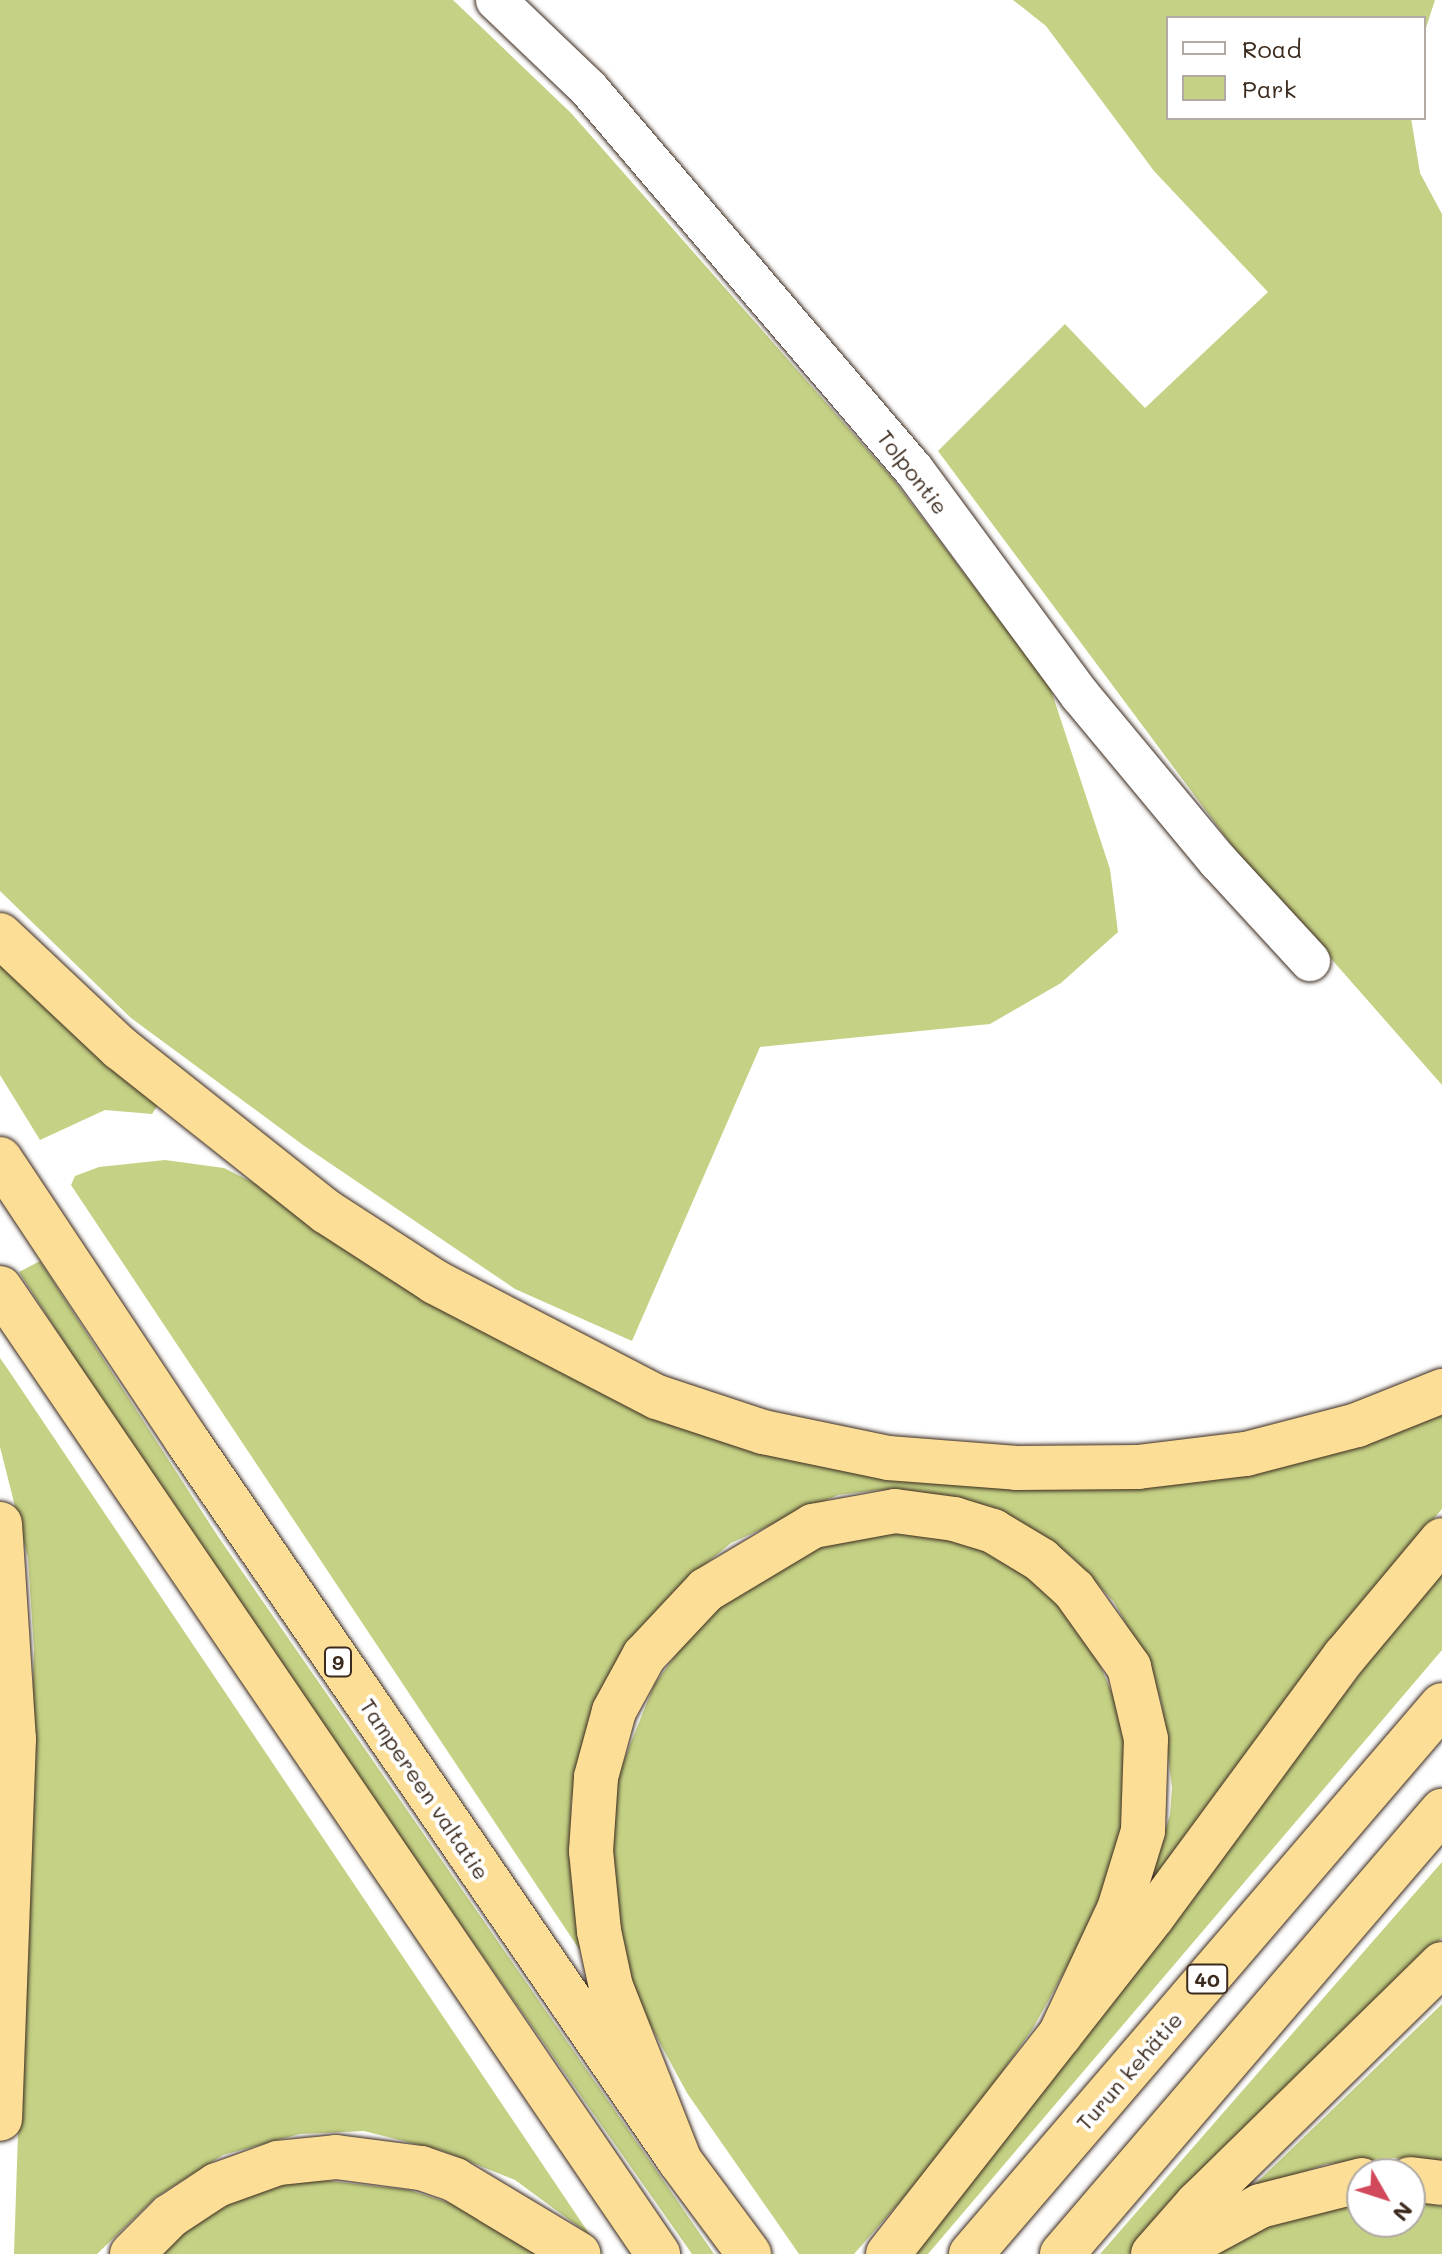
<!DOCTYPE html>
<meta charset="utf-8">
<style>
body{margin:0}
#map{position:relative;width:1442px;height:2254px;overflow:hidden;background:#fff;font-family:Mali,sans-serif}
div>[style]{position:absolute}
.green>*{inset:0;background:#c5d285}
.roads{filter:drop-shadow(0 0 2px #3b2a1e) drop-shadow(0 0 2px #3b2a1e)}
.minor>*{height:40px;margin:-20px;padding:0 20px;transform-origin:20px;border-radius:20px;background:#fff}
.highway>*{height:44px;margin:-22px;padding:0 22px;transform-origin:22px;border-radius:22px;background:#fcde96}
span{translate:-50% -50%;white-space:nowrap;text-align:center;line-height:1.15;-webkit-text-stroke:8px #fff;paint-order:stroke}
.shield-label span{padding:2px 6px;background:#fff;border:2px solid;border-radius:6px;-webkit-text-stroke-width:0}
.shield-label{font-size:20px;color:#3b2a1e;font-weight:700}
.street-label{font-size:22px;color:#3b2a1e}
.legend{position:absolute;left:1166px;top:16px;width:260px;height:104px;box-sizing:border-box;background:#fff;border:2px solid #b1aaa5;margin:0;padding:10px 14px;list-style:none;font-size:24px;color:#3b2a1e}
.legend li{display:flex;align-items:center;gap:16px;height:40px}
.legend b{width:40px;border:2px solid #b1aaa5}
.north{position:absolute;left:1346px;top:2158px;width:80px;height:80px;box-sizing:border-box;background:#fff;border:2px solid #b1aaa5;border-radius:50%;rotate:129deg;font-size:22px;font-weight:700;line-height:32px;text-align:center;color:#3b2a1e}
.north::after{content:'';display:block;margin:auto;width:28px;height:36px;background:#d1495b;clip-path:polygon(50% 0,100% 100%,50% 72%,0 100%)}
</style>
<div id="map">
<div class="green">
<div style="clip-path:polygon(0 0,453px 0,571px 113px,893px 479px,1050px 687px,1110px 869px,1118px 932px,1061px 983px,990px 1024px,760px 1047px,632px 1341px,515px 1289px,303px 1145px,131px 1018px,0 891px)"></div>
<div style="clip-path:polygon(1013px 0,1435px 0,1424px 34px,1424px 18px,1168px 18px,1168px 118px,1411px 118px,1420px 173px,1442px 214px,1442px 1085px,1233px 847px,938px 451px,1065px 324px,1145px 408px,1268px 292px,1154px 171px,1046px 26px)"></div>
<div style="clip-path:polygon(0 953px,158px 1105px,152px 1114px,105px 1110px,40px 1140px,0 1075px)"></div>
<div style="clip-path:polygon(165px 1160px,224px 1168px,292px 1202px,447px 1308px,938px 1474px,1442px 1410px,1442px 1509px,1331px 1639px,1143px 1898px,1170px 1815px,1172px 1787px,1161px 1701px,1148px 1664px,1114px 1602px,1073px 1558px,1047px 1538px,904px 1492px,880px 1490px,838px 1495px,731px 1543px,685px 1581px,599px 1699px,586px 1731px,571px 1803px,571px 1849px,587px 1961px,71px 1185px,75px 1176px,99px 1167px)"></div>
<div style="clip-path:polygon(40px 1261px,219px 1538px,714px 2254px,692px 2254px,198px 1551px,19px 1272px)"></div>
<div style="clip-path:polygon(0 1358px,7px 1368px,590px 2235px,515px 2180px,443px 2151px,364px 2131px,300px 2134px,223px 2155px,156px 2197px,97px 2254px,14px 2254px,34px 1650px,28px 1558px,0 1447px)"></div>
<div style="clip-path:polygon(872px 1530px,949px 1536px,1011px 1561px,1040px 1581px,1087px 1635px,1121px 1714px,1127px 1749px,1122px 1831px,1107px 1881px,1072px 1958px,1033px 2028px,957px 2137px,854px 2254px,799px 2254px,687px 2093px,634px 1995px,610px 1889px,618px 1775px,654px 1685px,702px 1619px,783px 1558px)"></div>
<div style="clip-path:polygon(1442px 1567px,1442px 1650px,928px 2254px,913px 2254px)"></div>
<div style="clip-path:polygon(1442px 1862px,1442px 1938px,1129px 2254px,1100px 2254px)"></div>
<div style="clip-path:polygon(1442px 2004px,1442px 2162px,1397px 2158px,1326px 2164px,1248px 2191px)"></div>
<div style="clip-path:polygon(304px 2178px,409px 2190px,453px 2204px,537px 2254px,155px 2254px,228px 2200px)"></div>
<div style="clip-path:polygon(1410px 2201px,1442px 2206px,1442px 2254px,1212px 2254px,1263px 2226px,1362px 2202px,1362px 2222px,1410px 2222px)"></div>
</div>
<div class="roads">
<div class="minor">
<div style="left:496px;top:0;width:129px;rotate:43.7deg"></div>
<div style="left:589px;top:89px;width:501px;rotate:49.54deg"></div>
<div style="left:914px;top:470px;width:280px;rotate:53.6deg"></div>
<div style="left:1080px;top:695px;width:216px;rotate:50.3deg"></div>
<div style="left:1218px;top:861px;width:136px;rotate:47.4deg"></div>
</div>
<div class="highway">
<div style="left:0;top:935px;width:165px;rotate:43.3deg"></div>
<div style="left:120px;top:1048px;width:264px;rotate:38.4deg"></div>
<div style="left:327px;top:1212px;width:129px;rotate:32.9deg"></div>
<div style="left:435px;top:1282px;width:250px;rotate:27.4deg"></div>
<div style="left:657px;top:1397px;width:112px;rotate:18.3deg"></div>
<div style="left:763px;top:1432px;width:128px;rotate:11.7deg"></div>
<div style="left:888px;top:1458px;width:129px;rotate:4.4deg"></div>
<div style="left:1017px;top:1468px;width:121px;rotate:-0.5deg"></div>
<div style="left:1138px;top:1467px;width:109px;rotate:-6.9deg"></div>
<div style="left:1246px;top:1454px;width:115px;rotate:-14.6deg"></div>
<div style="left:1357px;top:1425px;width:92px;rotate:-21.8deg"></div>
<div style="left:0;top:1159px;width:336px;rotate:56.4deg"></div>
<div style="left:186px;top:1439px;width:875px;rotate:55.62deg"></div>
<div style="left:680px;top:2161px;width:116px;rotate:53.4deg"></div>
<div style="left:0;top:1288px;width:1169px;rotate:55.74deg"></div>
<div style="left:0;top:1524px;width:215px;rotate:86.3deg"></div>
<div style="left:14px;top:1739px;width:380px;rotate:92.1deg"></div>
<div style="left:680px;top:2161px;width:187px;rotate:-111.6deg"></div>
<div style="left:611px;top:1987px;width:57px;rotate:-102.1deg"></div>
<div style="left:599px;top:1931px;width:80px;rotate:-95.7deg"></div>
<div style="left:591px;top:1851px;width:74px;rotate:-86.1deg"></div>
<div style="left:596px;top:1777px;width:68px;rotate:-74.7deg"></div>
<div style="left:614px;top:1711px;width:63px;rotate:-61.4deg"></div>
<div style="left:644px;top:1656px;width:91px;rotate:-46.8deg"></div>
<div style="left:706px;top:1590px;width:125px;rotate:-30.9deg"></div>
<div style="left:813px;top:1526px;width:83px;rotate:-10.4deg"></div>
<div style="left:895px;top:1511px;width:60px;rotate:7.7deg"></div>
<div style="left:954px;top:1519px;width:41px;rotate:17.1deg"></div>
<div style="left:993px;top:1531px;width:56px;rotate:31.1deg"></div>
<div style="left:1041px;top:1560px;width:45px;rotate:42.3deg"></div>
<div style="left:1074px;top:1590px;width:95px;rotate:54.5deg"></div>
<div style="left:1129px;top:1667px;width:74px;rotate:76.7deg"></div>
<div style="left:1146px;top:1739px;width:92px;rotate:91.9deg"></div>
<div style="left:1143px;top:1831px;width:82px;rotate:107.1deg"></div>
<div style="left:1119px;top:1909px;width:139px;rotate:115.1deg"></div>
<div style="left:1410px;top:2179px;width:32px;rotate:7deg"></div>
<div style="left:132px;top:2254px;width:54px;rotate:-45deg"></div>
<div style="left:170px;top:2216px;width:56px;rotate:-33.4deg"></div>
<div style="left:217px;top:2185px;width:65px;rotate:-19.8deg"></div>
<div style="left:278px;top:2163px;width:58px;rotate:-5.9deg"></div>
<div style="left:336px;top:2157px;width:86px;rotate:7.4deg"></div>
<div style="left:421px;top:2168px;width:36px;rotate:19deg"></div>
<div style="left:455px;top:2180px;width:144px;rotate:31deg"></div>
<div style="left:888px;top:2254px;width:429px;rotate:-51.9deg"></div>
<div style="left:1153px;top:1916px;width:323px;rotate:-53.6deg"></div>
<div style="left:1345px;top:1656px;width:151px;rotate:-50.1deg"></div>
<div style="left:971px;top:2254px;width:723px;rotate:-49.37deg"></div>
<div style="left:1062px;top:2254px;width:584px;rotate:-49.38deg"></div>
<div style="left:1153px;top:2254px;width:67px;rotate:-48.7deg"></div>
<div style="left:1197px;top:2204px;width:343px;rotate:-44.4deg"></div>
<div style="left:1171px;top:2254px;width:101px;rotate:-28.3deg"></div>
<div style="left:1260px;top:2206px;width:105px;rotate:-14.3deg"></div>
</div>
</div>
<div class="shield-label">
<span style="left:338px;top:1662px">9</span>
<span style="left:1207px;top:1979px">40</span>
</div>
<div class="street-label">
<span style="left:913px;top:472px;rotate:52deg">Tolpontie</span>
<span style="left:425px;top:1789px;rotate:56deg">Tampereen valtatie</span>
<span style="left:1129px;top:2071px;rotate:-49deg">Turun kehätie</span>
</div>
<ul class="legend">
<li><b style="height:10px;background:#fff"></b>Road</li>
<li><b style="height:22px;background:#c5d285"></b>Park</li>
</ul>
<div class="north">N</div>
</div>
